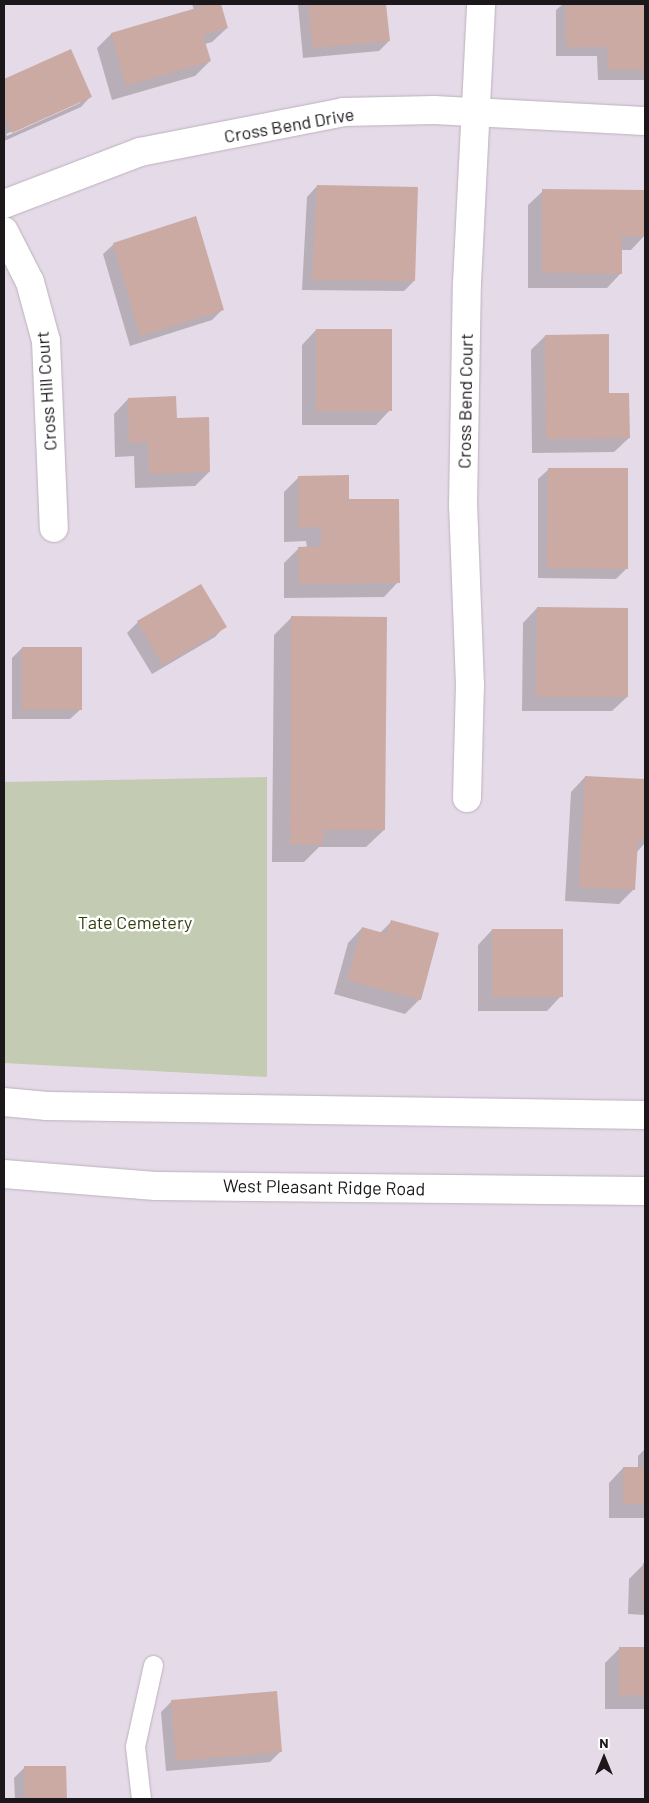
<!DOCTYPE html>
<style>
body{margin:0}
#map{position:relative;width:649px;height:1803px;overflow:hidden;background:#e5dae7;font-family:Barlow,sans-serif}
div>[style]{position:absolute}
.green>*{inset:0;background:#c3cbb2}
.shadow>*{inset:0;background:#0003}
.building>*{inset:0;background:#ccaaa4}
.roads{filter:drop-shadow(0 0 1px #bcb1be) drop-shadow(0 0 1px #bcb1be)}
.lane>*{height:19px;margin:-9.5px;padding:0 9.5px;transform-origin:9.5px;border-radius:9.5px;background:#fff}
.street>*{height:28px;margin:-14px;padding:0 14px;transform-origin:14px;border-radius:14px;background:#fff}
.secondary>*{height:28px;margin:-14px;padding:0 14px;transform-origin:14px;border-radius:14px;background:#fff}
span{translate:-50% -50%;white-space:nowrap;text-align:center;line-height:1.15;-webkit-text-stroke:5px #fff;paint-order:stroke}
.street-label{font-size:18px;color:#1b171b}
.park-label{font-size:18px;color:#343e0d}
.frame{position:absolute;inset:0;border:5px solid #1b171b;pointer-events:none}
.north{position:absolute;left:579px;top:1733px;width:50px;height:50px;-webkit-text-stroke:4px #fff;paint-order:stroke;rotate:0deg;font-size:14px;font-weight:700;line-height:20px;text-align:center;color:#1b171b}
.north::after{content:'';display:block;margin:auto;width:18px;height:22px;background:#1b171b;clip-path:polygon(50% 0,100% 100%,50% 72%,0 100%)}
</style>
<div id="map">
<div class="green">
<div style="clip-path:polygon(267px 777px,267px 1077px,4px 1063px,4px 782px)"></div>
</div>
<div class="shadow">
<div style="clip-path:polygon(192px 4px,220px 4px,227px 28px,212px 42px,205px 44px,210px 61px,195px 76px,112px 100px,97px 48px,111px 34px,194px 10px)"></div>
<div style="clip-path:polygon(298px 4px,385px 4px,389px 41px,379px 51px,303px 58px)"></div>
<div style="clip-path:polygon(563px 4px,645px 4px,645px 80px,598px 80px,597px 56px,556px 56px,556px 10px)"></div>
<div style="clip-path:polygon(evenodd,70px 51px,91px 96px,81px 107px,4px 141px,4px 81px,70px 51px,80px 101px,80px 103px,7px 136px,6px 134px,80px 101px)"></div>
<div style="clip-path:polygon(317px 186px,414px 281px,404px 291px,302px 290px,307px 197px)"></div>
<div style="clip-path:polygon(543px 191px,645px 191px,645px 235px,631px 250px,621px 250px,621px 273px,607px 288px,528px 288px,528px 205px)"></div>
<div style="clip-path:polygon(114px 244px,222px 310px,212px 320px,130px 346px,103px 254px)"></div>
<div style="clip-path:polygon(316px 330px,390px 410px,376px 425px,302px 425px,302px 345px)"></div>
<div style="clip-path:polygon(545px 336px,608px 395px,629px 438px,614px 452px,532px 453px,531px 350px)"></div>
<div style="clip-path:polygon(128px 399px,176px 419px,209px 472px,195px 486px,135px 488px,134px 456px,115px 457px,114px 414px)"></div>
<div style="clip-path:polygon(549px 469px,627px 568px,616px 579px,538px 578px,538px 479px)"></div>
<div style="clip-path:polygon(298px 478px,348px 500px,398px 582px,384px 597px,284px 598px,284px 563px,299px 548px,307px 548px,306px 541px,284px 542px,284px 492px)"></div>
<div style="clip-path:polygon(200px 585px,225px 626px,215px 637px,152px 674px,127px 633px,138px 622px)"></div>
<div style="clip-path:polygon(537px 608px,627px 697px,612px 711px,522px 711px,523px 623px)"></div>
<div style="clip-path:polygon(292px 617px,384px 830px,366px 847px,319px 847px,304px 862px,272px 862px,274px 635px)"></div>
<div style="clip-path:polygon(22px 648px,81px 709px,70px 719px,12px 719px,12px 658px)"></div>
<div style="clip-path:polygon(585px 777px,645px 780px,645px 843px,636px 853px,634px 889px,619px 904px,565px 901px,571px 792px)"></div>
<div style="clip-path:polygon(391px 922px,420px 999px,405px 1014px,334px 994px,348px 943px,362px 928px,380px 933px)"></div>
<div style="clip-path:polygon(492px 930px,561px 996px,547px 1011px,478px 1011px,478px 945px)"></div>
<div style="clip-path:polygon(645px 1449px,645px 1518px,609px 1518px,609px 1483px,623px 1468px,638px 1468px,638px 1456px)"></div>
<div style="clip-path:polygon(644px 1564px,645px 1615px,628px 1614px,629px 1579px)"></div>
<div style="clip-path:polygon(620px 1648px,645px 1648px,645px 1709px,605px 1709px,605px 1663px)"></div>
<div style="clip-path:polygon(172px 1701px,281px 1751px,270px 1762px,166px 1771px,161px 1712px)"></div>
<div style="clip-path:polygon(25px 1767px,65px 1767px,65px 1799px,15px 1799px,14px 1778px)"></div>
</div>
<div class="building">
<div style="clip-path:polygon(210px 4px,221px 4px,228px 28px,203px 35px,211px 61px,126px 86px,111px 33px)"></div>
<div style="clip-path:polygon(308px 4px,386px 4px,390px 41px,313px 48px)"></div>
<div style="clip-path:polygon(566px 4px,645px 4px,645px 70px,608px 70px,607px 47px,566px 47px)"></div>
<div style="clip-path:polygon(71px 49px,92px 97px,12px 133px,4px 115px,4px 79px)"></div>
<div style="clip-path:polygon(317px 185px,418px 187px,415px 281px,312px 280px)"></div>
<div style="clip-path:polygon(542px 189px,645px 190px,645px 236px,622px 236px,622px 274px,542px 273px)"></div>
<div style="clip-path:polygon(196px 216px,224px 310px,140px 336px,113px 243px)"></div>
<div style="clip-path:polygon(316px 329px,392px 329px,392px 411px,316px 411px)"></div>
<div style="clip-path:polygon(609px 334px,609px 393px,629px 393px,630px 438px,546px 439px,545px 335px)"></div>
<div style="clip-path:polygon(176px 396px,177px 418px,209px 417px,210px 472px,149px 474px,148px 442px,129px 443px,128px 398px)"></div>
<div style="clip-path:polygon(548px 468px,628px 468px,628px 569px,547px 568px)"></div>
<div style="clip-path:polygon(349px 475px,349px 499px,399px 499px,400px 583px,299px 584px,298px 547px,321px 546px,321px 527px,298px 528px,298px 476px)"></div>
<div style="clip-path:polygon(201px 584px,227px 627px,163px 665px,137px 621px)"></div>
<div style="clip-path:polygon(537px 607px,628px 608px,628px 697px,536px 697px)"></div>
<div style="clip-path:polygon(291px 616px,387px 617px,385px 830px,323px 830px,323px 845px,290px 844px)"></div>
<div style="clip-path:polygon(22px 647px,82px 647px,82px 710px,22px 710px)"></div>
<div style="clip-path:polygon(585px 776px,645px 779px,645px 841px,638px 841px,635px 890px,579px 887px)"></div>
<div style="clip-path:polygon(391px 920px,439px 933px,421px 1000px,347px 980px,362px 927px,387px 934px)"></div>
<div style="clip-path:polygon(492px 929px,563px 929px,563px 997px,492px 997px)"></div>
<div style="clip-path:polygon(623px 1467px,645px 1467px,645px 1504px,623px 1504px)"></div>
<div style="clip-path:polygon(643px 1563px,645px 1563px,645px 1600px,642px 1600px)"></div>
<div style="clip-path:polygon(619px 1647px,645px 1647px,645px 1695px,619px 1695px)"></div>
<div style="clip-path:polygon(277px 1691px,282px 1752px,176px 1761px,171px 1700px)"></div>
<div style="clip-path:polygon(24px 1766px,66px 1766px,67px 1799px,25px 1799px)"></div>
</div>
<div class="roads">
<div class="lane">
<div style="left:141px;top:1799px;width:53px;rotate:-96.5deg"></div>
<div style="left:135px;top:1746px;width:83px;rotate:-77.5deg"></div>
</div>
<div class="street">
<div style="left:4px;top:204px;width:146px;rotate:-20.9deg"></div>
<div style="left:140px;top:152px;width:207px;rotate:-11.1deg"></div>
<div style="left:343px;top:112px;width:91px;rotate:-1.3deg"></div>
<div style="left:434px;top:110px;width:211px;rotate:3deg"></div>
<div style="left:4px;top:231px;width:57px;rotate:63deg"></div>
<div style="left:30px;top:282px;width:61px;rotate:74.8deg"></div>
<div style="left:46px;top:341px;width:187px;rotate:87.6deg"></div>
<div style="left:467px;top:798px;width:113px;rotate:-88.5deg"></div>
<div style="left:470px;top:685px;width:179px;rotate:-92.2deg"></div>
<div style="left:463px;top:506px;width:223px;rotate:-89deg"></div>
<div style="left:467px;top:283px;width:279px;rotate:-87.1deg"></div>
</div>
<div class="secondary">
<div style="left:4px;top:1102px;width:43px;rotate:5.3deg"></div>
<div style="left:47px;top:1106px;width:598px;rotate:0.86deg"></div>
<div style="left:4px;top:1174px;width:152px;rotate:4.5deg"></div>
<div style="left:156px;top:1186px;width:489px;rotate:0.6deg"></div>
</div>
</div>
<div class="street-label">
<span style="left:289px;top:125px;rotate:-10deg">Cross Bend Drive</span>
<span style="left:46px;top:391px;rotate:-94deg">Cross Hill Court</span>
<span style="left:465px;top:401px;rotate:-89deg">Cross Bend Court</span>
<span style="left:324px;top:1187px;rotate:1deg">West Pleasant Ridge Road</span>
</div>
<div class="park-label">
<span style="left:135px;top:922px">Tate Cemetery</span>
</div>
<div class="frame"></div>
<div class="north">N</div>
</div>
